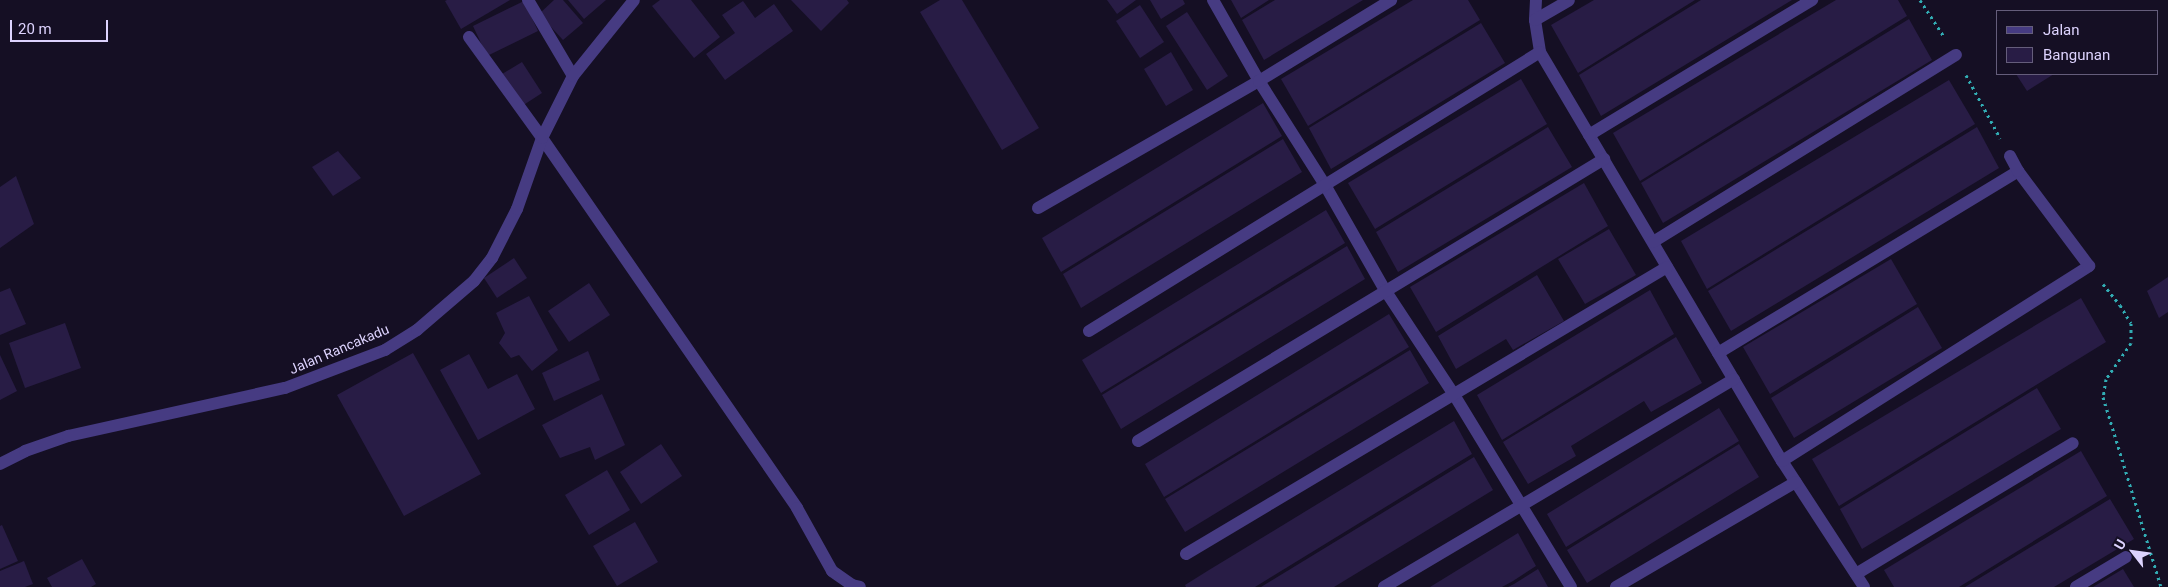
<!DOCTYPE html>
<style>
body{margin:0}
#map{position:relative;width:2168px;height:587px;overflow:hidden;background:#150f24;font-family:Roboto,sans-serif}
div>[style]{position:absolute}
.building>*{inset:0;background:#281c45}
.path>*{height:3px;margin-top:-1.5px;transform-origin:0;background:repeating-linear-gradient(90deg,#32adb4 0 2.5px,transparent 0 6.5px)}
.service>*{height:12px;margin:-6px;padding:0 6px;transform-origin:6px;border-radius:6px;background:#463b82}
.minor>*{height:12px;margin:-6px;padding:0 6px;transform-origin:6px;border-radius:6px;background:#463b82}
span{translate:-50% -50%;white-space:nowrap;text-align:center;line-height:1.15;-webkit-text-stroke:4px #150f24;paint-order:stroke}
.street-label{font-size:14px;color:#ddd3fe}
.legend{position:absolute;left:1996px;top:10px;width:162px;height:65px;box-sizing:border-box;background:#150f24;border:1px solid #655d7b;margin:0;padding:6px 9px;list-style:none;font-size:15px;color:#ddd3fe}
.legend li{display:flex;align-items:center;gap:10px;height:25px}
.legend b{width:25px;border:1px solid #655d7b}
.north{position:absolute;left:2108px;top:527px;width:50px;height:50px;-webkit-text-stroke:4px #150f24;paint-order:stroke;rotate:300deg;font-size:14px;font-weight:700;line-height:20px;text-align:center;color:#ddd3fe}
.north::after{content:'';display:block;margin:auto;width:18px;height:22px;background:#ddd3fe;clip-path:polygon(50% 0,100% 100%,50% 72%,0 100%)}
.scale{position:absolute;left:10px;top:20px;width:98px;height:22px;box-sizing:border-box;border:2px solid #ddd3fe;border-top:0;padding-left:6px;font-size:15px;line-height:18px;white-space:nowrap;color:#ddd3fe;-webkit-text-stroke:4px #150f24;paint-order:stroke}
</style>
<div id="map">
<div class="building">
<div style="clip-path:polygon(447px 0,510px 0,461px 29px,445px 1px)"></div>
<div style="clip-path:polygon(554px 0,563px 0,583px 23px,563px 40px,539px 14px)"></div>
<div style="clip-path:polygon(568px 0,606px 0,584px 19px)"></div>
<div style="clip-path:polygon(660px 0,691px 0,720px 37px,694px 58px,652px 6px)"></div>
<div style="clip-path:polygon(791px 0,847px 0,849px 3px,821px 31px)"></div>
<div style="clip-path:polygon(940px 0,962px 0,1039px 128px,1002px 150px,920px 12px)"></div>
<div style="clip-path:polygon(1107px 0,1136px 0,1117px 14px)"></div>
<div style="clip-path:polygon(1150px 0,1183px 0,1185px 4px,1161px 19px)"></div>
<div style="clip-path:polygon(1231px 0,1269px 0,1241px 18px)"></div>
<div style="clip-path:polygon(1275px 0,1363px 0,1264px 60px,1242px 20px)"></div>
<div style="clip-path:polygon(1413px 0,1468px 0,1480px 20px,1308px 126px,1281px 79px)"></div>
<div style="clip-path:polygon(1594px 0,1695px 0,1578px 73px,1551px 25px)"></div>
<div style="clip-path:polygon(1701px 0,1792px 0,1601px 116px,1579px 75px)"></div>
<div style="clip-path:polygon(1836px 0,1898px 0,1907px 16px,1640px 181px,1613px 133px)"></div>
<div style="clip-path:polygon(524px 1px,538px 31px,487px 56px,473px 26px)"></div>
<div style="clip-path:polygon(743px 1px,755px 18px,774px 4px,793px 31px,725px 80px,706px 54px,735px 33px,722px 15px)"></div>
<div style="clip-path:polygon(1140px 5px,1164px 42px,1140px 58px,1116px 21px)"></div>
<div style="clip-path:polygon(1187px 12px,1228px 76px,1207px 90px,1166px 26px)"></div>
<div style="clip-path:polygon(1909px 19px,1932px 60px,1663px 223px,1641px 183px)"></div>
<div style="clip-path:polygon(1481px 23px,1505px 63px,1331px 169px,1309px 128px)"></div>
<div style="clip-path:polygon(1171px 52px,1193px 90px,1166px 106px,1144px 69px)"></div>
<div style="clip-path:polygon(522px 62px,542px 93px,522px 106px,502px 74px)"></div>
<div style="clip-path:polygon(2016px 74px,2054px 74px,2027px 91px)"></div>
<div style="clip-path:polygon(1521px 79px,1547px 124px,1375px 229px,1348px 183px)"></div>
<div style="clip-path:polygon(1949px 80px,1975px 124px,1707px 289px,1681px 241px)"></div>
<div style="clip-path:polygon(1263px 103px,1282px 136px,1061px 272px,1042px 238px)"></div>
<div style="clip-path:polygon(1548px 127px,1572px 167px,1398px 272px,1376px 232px)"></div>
<div style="clip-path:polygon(1977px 127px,1999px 168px,1731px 331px,1708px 291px)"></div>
<div style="clip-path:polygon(1283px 139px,1302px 172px,1081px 308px,1063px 274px)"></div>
<div style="clip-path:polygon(338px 151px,361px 178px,333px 196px,312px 167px)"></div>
<div style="clip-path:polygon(16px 176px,34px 224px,0 248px,0 187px)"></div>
<div style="clip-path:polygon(1584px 183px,1608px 226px,1436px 332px,1410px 287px)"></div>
<div style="clip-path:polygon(1326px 210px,1345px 243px,1101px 393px,1082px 360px)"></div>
<div style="clip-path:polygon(1609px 229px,1636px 275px,1585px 304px,1558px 259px)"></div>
<div style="clip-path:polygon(1347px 246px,1365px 279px,1121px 429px,1102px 395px)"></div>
<div style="clip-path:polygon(514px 258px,527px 278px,497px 298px,484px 278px)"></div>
<div style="clip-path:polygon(1891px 259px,1917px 304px,1770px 394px,1743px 347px)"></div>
<div style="clip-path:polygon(1537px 275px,1564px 321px,1513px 350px,1506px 339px,1456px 369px,1438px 336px)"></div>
<div style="clip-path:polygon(2168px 277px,2168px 312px,2159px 318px,2147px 291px)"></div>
<div style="clip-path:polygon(589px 283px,610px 315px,569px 342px,548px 311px)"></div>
<div style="clip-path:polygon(10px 288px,26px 324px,0 335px,0 292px)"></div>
<div style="clip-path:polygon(1650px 290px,1674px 334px,1502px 440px,1477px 395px)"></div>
<div style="clip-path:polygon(529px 296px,558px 350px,532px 371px,519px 355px,511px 358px,499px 343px,505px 333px,496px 313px)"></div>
<div style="clip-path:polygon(2081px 298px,2106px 342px,1839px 506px,1812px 459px)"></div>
<div style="clip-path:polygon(1918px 307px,1942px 348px,1794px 438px,1771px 398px)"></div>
<div style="clip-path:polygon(1389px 314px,1409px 347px,1164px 497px,1145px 464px)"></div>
<div style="clip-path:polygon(65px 323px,81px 368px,25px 388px,9px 343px)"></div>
<div style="clip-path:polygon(1676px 337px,1702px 383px,1651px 412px,1644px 401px,1571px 446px,1576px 456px,1528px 484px,1503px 442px)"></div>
<div style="clip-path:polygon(1410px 350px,1429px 383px,1185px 532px,1165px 499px)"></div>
<div style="clip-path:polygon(588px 351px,600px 380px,554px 401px,542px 373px)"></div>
<div style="clip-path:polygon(413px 353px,481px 474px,404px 516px,337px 395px)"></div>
<div style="clip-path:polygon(469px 354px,488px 389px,517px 374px,535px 409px,478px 440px,440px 370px)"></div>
<div style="clip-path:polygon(0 355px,17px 391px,0 400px)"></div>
<div style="clip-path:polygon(2037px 388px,2061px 429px,1862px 549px,1840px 509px)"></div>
<div style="clip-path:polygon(602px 394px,625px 445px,595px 460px,590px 447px,560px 458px,542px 425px)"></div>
<div style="clip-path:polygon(1719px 408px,1739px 441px,1566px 547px,1547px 514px)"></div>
<div style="clip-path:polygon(1454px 421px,1472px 454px,1255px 587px,1186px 587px,1185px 585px,1209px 570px)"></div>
<div style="clip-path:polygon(661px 444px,682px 476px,641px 504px,620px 472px)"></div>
<div style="clip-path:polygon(1739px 444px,1759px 477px,1587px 583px,1567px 550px)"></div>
<div style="clip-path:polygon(2081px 451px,2107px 496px,1959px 587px,1894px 587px,1884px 570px)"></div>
<div style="clip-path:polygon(1474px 457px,1493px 490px,1421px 534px,1334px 587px,1261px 587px)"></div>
<div style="clip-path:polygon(607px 470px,630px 510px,589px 535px,565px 495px)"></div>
<div style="clip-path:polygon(2110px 499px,2134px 539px,2054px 587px,1965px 587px)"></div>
<div style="clip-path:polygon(635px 522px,658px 562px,617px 586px,593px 546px)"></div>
<div style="clip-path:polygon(2px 525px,18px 561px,0 569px,0 526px)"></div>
<div style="clip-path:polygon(1518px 533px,1536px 566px,1513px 581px,1502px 587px,1430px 587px)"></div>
<div style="clip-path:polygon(82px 559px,96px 584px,91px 587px,52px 587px,47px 578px)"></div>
<div style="clip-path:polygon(24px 561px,33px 584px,25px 587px,0 587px,0 571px)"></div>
<div style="clip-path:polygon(1538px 569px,1548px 587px,1508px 587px,1514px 584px)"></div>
<div style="clip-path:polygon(2123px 569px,2134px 587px,2093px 587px)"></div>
</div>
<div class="path">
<div style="left:1920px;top:0;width:42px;rotate:56.7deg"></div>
<div style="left:1966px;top:75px;width:72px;rotate:61.6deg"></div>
<div style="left:2103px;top:284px;width:27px;rotate:51deg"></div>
<div style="left:2120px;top:305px;width:21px;rotate:59deg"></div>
<div style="left:2131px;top:323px;width:20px;rotate:90deg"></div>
<div style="left:2131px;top:343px;width:44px;rotate:124.8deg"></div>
<div style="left:2106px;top:379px;width:18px;rotate:99deg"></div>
<div style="left:2103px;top:397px;width:199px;rotate:73deg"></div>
</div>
<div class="service">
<div style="left:542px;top:138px;width:449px;rotate:55.4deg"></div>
<div style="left:797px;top:508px;width:72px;rotate:60.9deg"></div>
<div style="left:832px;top:571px;width:24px;rotate:35deg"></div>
<div style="left:852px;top:585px;width:8px;rotate:14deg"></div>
</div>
<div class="minor">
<div style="left:528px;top:0;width:88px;rotate:59.4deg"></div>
<div style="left:1213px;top:0;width:93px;rotate:60.4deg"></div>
<div style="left:1259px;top:81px;width:123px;rotate:57.6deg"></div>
<div style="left:1325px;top:185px;width:121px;rotate:60.3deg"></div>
<div style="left:1385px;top:290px;width:123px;rotate:56.6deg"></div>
<div style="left:1453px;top:393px;width:227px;rotate:58.7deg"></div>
<div style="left:1536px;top:0;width:20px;rotate:93deg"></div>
<div style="left:1535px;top:20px;width:32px;rotate:81deg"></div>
<div style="left:1540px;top:52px;width:475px;rotate:59.4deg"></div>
<div style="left:1782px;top:461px;width:150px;rotate:56.9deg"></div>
<div style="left:1535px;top:20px;width:39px;rotate:-30deg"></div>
<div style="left:469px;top:37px;width:125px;rotate:54.1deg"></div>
<div style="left:1589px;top:135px;width:261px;rotate:-31.2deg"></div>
<div style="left:1038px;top:208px;width:255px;rotate:-29.9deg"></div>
<div style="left:1259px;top:81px;width:155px;rotate:-31.5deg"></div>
<div style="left:1653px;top:242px;width:356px;rotate:-31.7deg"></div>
<div style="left:1089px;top:331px;width:530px;rotate:-31.74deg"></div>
<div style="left:1718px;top:353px;width:351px;rotate:-31.2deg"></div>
<div style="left:1138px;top:441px;width:545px;rotate:-31.18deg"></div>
<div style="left:1782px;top:461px;width:364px;rotate:-32.4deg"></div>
<div style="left:2089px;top:266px;width:119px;rotate:-126.8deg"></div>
<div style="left:2018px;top:171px;width:17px;rotate:-118deg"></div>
<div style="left:0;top:464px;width:28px;rotate:-27deg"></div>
<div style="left:25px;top:451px;width:46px;rotate:-19.2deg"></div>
<div style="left:68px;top:436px;width:222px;rotate:-12.5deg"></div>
<div style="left:285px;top:388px;width:107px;rotate:-20.8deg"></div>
<div style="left:385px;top:350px;width:38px;rotate:-32deg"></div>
<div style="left:417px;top:330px;width:75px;rotate:-40.7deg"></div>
<div style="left:474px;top:281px;width:29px;rotate:-52deg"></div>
<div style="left:492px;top:258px;width:55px;rotate:-63deg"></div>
<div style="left:517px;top:209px;width:75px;rotate:-70.6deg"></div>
<div style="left:542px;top:138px;width:69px;rotate:-63.4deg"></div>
<div style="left:573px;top:76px;width:97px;rotate:-51.2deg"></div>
<div style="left:1186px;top:554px;width:560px;rotate:-30.82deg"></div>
<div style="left:1856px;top:574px;width:253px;rotate:-31.1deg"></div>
<div style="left:1384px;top:587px;width:407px;rotate:-30.7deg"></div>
<div style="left:1616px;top:587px;width:208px;rotate:-30.3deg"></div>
<div style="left:2076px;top:587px;width:58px;rotate:-31deg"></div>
</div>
<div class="street-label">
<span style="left:339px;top:349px;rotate:-23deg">Jalan Rancakadu</span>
</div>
<ul class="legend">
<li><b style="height:6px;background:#463b82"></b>Jalan</li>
<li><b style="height:14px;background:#281c45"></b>Bangunan</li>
</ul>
<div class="north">U</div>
<div class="scale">20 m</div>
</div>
